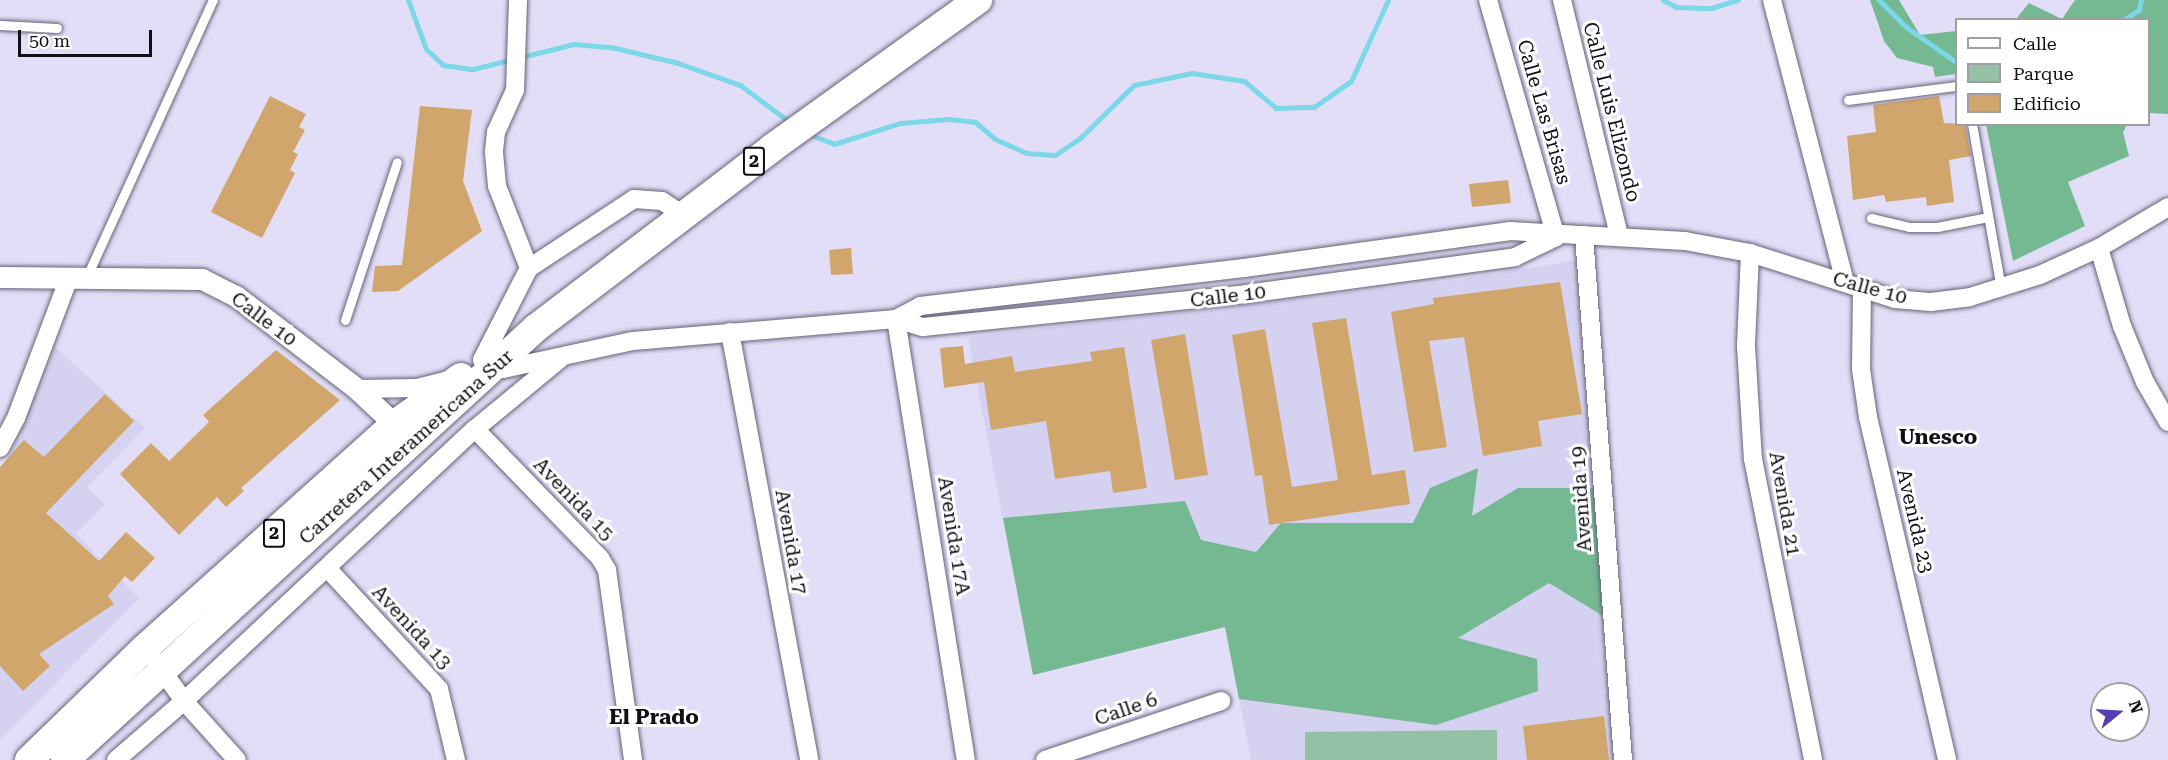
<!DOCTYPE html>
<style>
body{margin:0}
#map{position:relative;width:2168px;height:760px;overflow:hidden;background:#e2def7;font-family:"Roboto Serif",serif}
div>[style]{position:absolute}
.built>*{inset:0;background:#d5d1f0}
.green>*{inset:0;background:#94c0a6}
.forest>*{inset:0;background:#75b993}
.stream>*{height:5px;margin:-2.5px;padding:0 2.5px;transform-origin:2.5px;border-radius:2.5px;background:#7cd7e7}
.building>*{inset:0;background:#d1a66d}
.roads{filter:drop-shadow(0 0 2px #666278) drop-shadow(0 0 2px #666278)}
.service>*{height:9px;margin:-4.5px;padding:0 4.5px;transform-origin:4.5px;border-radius:4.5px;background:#fff}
.minor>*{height:18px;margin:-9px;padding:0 9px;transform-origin:9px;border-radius:9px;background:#fff}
.tertiary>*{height:21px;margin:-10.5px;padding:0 10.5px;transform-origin:10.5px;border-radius:10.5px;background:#fff}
.trunk>*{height:28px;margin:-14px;padding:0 14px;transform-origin:14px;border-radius:14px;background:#fff}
span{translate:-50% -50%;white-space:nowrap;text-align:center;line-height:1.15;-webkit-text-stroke:6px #fff;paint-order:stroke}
.shield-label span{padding:2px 4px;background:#fff;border:2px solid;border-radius:4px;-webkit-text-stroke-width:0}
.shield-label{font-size:18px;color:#100f17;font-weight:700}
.street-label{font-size:20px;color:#100f17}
.neighbourhood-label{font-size:21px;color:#100f17;font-weight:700}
.legend{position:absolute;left:1955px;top:18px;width:195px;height:108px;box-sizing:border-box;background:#fff;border:2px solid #9f9fa2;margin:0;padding:8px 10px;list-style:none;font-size:18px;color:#100f17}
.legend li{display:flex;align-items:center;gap:12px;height:30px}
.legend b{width:30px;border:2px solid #9f9fa2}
.north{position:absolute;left:2090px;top:682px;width:60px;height:60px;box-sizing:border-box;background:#fff;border:2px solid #9f9fa2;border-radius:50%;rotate:72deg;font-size:16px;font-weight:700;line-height:24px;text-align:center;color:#100f17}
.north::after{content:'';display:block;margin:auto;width:21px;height:27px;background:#573db5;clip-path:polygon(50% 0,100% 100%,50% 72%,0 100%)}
.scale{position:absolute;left:18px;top:30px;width:134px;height:27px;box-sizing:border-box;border:3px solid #100f17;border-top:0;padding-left:8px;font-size:18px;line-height:21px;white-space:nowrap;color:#100f17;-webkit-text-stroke:4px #fff;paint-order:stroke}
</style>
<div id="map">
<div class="built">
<div style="clip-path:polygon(1577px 260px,1614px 760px,1251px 760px,1225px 627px,1033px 675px,968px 337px,1456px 280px)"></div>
<div style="clip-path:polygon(55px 347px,145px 428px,87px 487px,105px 504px,76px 534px,139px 598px,0 740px,0 480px)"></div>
</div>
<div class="green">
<div style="clip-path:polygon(1497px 730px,1497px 760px,1305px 760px,1305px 732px)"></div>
</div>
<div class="forest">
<div style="clip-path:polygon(1870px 0,1899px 0,1920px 35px,1956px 31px,1956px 74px,1935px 77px,1933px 67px,1897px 58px,1884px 41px)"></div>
<div style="clip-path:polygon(2075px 0,2168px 0,2168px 114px,2149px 113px,2148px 20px,2016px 19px,2029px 3px,2062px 19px)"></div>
<div style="clip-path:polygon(1986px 125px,2127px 125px,2123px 132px,2129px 156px,2068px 182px,2085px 226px,2013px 261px)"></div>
<div style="clip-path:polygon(1478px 468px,1472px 516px,1518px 488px,1594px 488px,1603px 616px,1549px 583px,1458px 638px,1537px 659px,1538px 691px,1436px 725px,1239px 699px,1225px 627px,1033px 675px,1003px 518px,1185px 501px,1201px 540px,1256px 552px,1281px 523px,1413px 523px,1430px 488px)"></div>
</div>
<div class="stream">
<div style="left:408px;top:0;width:52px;rotate:69.8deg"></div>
<div style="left:426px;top:49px;width:23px;rotate:43deg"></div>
<div style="left:443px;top:65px;width:30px;rotate:8deg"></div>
<div style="left:473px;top:69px;width:104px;rotate:-13.9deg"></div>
<div style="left:574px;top:44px;width:37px;rotate:5deg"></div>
<div style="left:611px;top:47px;width:69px;rotate:13.4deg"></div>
<div style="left:678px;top:63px;width:66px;rotate:19.5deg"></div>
<div style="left:740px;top:85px;width:64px;rotate:36.7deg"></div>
<div style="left:1663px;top:0;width:15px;rotate:28deg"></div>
<div style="left:1676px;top:7px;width:35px;rotate:2deg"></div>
<div style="left:1711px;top:8px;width:28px;rotate:-17deg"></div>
<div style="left:1879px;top:0;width:38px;rotate:45deg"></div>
<div style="left:1906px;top:27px;width:61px;rotate:35deg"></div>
<div style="left:2123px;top:20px;width:19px;rotate:-32deg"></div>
<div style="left:2139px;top:10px;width:10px;rotate:-79deg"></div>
<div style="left:806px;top:133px;width:30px;rotate:21deg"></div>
<div style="left:834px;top:144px;width:69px;rotate:-17.7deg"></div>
<div style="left:900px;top:123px;width:48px;rotate:-4.8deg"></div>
<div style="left:948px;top:119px;width:27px;rotate:6deg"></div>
<div style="left:975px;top:122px;width:26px;rotate:40deg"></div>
<div style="left:995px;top:139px;width:34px;rotate:24deg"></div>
<div style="left:1026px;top:153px;width:29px;rotate:4deg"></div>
<div style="left:1055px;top:155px;width:29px;rotate:-34deg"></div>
<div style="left:1079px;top:139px;width:77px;rotate:-44.5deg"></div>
<div style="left:1134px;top:85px;width:59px;rotate:-11.7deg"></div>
<div style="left:1192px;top:73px;width:53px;rotate:8.7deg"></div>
<div style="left:1244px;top:81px;width:42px;rotate:40.2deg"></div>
<div style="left:1276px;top:108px;width:38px;rotate:-2deg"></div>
<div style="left:1314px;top:107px;width:45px;rotate:-35.1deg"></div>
<div style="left:1351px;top:81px;width:89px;rotate:-65.4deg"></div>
</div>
<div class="building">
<div style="clip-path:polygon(270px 96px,306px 114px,299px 127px,305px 130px,293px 152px,298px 154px,290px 170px,295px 173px,262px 238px,211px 212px)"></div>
<div style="clip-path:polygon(1939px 96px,1944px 123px,1965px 124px,1971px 156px,1949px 160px,1954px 202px,1927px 206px,1926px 197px,1886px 202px,1884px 195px,1853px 200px,1847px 136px,1876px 132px,1873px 105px)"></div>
<div style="clip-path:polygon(420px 106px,472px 110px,463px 181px,482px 231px,398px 291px,372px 292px,375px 266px,402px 265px)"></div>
<div style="clip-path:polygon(1508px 180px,1511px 203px,1472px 207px,1469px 184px)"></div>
<div style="clip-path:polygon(851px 248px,853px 274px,831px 275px,829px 250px)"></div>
<div style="clip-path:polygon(1560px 282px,1582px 414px,1538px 421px,1542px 446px,1483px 456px,1464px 337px,1429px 341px,1447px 447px,1414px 452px,1391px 312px,1434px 304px,1433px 298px)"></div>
<div style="clip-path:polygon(1346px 318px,1372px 475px,1405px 470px,1410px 504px,1269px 525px,1262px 475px,1255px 476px,1232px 335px,1265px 329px,1292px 487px,1338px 480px,1312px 323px)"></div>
<div style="clip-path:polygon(1185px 334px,1208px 475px,1175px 480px,1151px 340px)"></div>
<div style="clip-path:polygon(963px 346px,965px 364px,1012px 356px,1015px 372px,1092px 361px,1090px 352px,1124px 347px,1147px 488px,1113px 493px,1110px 471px,1055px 479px,1046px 421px,991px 430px,984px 382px,944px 388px,940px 348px)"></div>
<div style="clip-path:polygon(276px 350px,340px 400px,241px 488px,244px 491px,226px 507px,217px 497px,179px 535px,120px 474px,151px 443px,169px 461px,209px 422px,203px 415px)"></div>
<div style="clip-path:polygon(105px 394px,134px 421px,46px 513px,99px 561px,126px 532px,155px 558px,132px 582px,125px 576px,108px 596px,114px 604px,39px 654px,50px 666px,23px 691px,0 666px,0 467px,24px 440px,44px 457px)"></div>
<div style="clip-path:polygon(1604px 716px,1609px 760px,1527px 760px,1523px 726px)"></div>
</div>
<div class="roads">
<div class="service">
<div style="left:0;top:25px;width:57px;rotate:3deg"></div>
<div style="left:1848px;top:100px;width:109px;rotate:-7.4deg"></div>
<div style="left:1972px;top:124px;width:168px;rotate:80deg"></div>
<div style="left:1871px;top:218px;width:39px;rotate:13deg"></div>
<div style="left:1909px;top:227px;width:28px"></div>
<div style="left:1937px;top:227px;width:52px;rotate:-11.1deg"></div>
<div style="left:87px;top:276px;width:303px;rotate:-65.5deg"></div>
<div style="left:345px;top:320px;width:166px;rotate:-71.8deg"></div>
</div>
<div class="minor">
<div style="left:518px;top:0;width:90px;rotate:91.9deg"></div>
<div style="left:515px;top:90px;width:46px;rotate:114.3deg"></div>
<div style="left:496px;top:132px;width:20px;rotate:96deg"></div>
<div style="left:494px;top:152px;width:34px;rotate:85deg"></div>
<div style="left:497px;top:186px;width:88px;rotate:68.7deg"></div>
<div style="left:1488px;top:0;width:247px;rotate:74deg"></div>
<div style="left:1562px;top:0;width:242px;rotate:76.4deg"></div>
<div style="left:1772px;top:0;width:292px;rotate:75.5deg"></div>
<div style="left:682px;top:214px;width:24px;rotate:-147deg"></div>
<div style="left:662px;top:201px;width:28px;rotate:-176deg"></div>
<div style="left:634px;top:199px;width:126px;rotate:146.7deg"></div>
<div style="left:529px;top:268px;width:103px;rotate:117.1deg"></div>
<div style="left:482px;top:360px;width:14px;rotate:39deg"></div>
<div style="left:493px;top:369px;width:10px"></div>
<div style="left:503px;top:369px;width:133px;rotate:-12.2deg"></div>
<div style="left:633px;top:341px;width:264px;rotate:-4.8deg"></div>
<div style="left:896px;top:319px;width:27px;rotate:-28deg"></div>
<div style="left:920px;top:306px;width:326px;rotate:-6.7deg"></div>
<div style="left:1244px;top:268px;width:269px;rotate:-7.9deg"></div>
<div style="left:1510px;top:231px;width:175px;rotate:3.3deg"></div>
<div style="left:1685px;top:241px;width:66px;rotate:10.5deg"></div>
<div style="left:1750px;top:253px;width:152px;rotate:17.6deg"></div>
<div style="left:1895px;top:299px;width:36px;rotate:5deg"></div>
<div style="left:1931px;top:302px;width:39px;rotate:-7deg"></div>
<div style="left:1970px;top:297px;width:73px;rotate:-17.4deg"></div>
<div style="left:2040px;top:275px;width:65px;rotate:-24.6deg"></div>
<div style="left:2099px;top:248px;width:80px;rotate:-30.7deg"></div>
<div style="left:1584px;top:235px;width:526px;rotate:85.75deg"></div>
<div style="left:2099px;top:248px;width:81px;rotate:73.6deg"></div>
<div style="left:2122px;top:326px;width:61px;rotate:67.7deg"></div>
<div style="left:2145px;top:382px;width:46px;rotate:60.1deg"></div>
<div style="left:1750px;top:253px;width:93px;rotate:92.5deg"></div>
<div style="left:1746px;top:346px;width:113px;rotate:86.5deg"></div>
<div style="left:1753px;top:459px;width:307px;rotate:78.7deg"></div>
<div style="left:1862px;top:289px;width:80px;rotate:90.7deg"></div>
<div style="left:1861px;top:369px;width:49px;rotate:81.7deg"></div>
<div style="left:1868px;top:417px;width:352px;rotate:77deg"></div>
<div style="left:896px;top:319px;width:28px;rotate:17deg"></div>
<div style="left:923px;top:327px;width:325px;rotate:-5.8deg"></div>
<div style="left:1246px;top:294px;width:272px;rotate:-7.8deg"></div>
<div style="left:1515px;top:257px;width:46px;rotate:-26deg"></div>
<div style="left:896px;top:319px;width:447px;rotate:81deg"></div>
<div style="left:730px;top:332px;width:435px;rotate:79.5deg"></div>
<div style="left:357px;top:389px;width:60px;rotate:-1deg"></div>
<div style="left:417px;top:388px;width:30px;rotate:-14deg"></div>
<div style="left:475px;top:429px;width:180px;rotate:45.9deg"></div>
<div style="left:600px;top:558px;width:14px;rotate:60deg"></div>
<div style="left:607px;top:570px;width:192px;rotate:82.2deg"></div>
<div style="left:0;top:448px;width:34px;rotate:-62deg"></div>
<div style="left:16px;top:418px;width:150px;rotate:-69.3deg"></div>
<div style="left:327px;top:568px;width:165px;rotate:47.2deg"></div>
<div style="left:439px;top:689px;width:73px;rotate:76.5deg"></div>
<div style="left:156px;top:662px;width:48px;rotate:54.3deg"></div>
<div style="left:184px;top:701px;width:79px;rotate:48.1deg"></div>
<div style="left:116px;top:760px;width:90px;rotate:-40.9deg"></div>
<div style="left:184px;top:701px;width:398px;rotate:-43.1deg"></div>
<div style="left:475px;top:429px;width:110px;rotate:-39.5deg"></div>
<div style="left:1045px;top:760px;width:186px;rotate:-18.5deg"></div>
</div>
<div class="tertiary">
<div style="left:0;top:277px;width:202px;rotate:0.6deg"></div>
<div style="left:202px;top:279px;width:38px;rotate:27deg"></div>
<div style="left:236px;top:296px;width:153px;rotate:37.5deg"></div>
<div style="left:357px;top:389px;width:66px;rotate:43.2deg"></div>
</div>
<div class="trunk">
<div style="left:29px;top:760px;width:161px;rotate:-44deg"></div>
<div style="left:145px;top:648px;width:336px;rotate:-41.9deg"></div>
<div style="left:395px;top:424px;width:81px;rotate:-35.5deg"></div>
<div style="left:65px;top:760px;width:639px;rotate:-42.53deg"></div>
<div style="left:536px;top:328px;width:297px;rotate:-37.3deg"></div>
<div style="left:772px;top:148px;width:254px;rotate:-35.7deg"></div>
</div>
</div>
<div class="shield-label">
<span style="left:754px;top:161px">2</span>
<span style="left:274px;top:533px">2</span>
</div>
<div class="street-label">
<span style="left:1544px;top:112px;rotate:74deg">Calle Las Brisas</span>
<span style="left:1612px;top:112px;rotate:76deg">Calle Luis Elizondo</span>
<span style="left:1870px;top:288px;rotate:15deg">Calle 10</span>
<span style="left:1228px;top:296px;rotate:-7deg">Calle 10</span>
<span style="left:264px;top:319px;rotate:37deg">Calle 10</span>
<span style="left:406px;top:447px;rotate:-42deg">Carretera Interamericana Sur</span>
<span style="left:574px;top:499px;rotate:46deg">Avenida 15</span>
<span style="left:1581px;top:499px;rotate:-94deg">Avenida 19</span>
<span style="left:1785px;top:504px;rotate:80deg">Avenida 21</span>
<span style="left:1915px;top:521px;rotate:77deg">Avenida 23</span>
<span style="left:954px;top:536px;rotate:81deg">Avenida 17A</span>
<span style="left:791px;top:542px;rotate:80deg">Avenida 17</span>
<span style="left:412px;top:627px;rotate:47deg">Avenida 13</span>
<span style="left:1126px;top:709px;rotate:-19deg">Calle 6</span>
</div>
<div class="neighbourhood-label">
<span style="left:1938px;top:437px">Unesco</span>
<span style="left:654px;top:717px">El Prado</span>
</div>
<ul class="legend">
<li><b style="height:8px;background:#fff"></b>Calle</li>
<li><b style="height:16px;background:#94c0a6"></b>Parque</li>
<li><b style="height:16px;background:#d1a66d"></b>Edificio</li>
</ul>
<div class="north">N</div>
<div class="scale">50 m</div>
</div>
